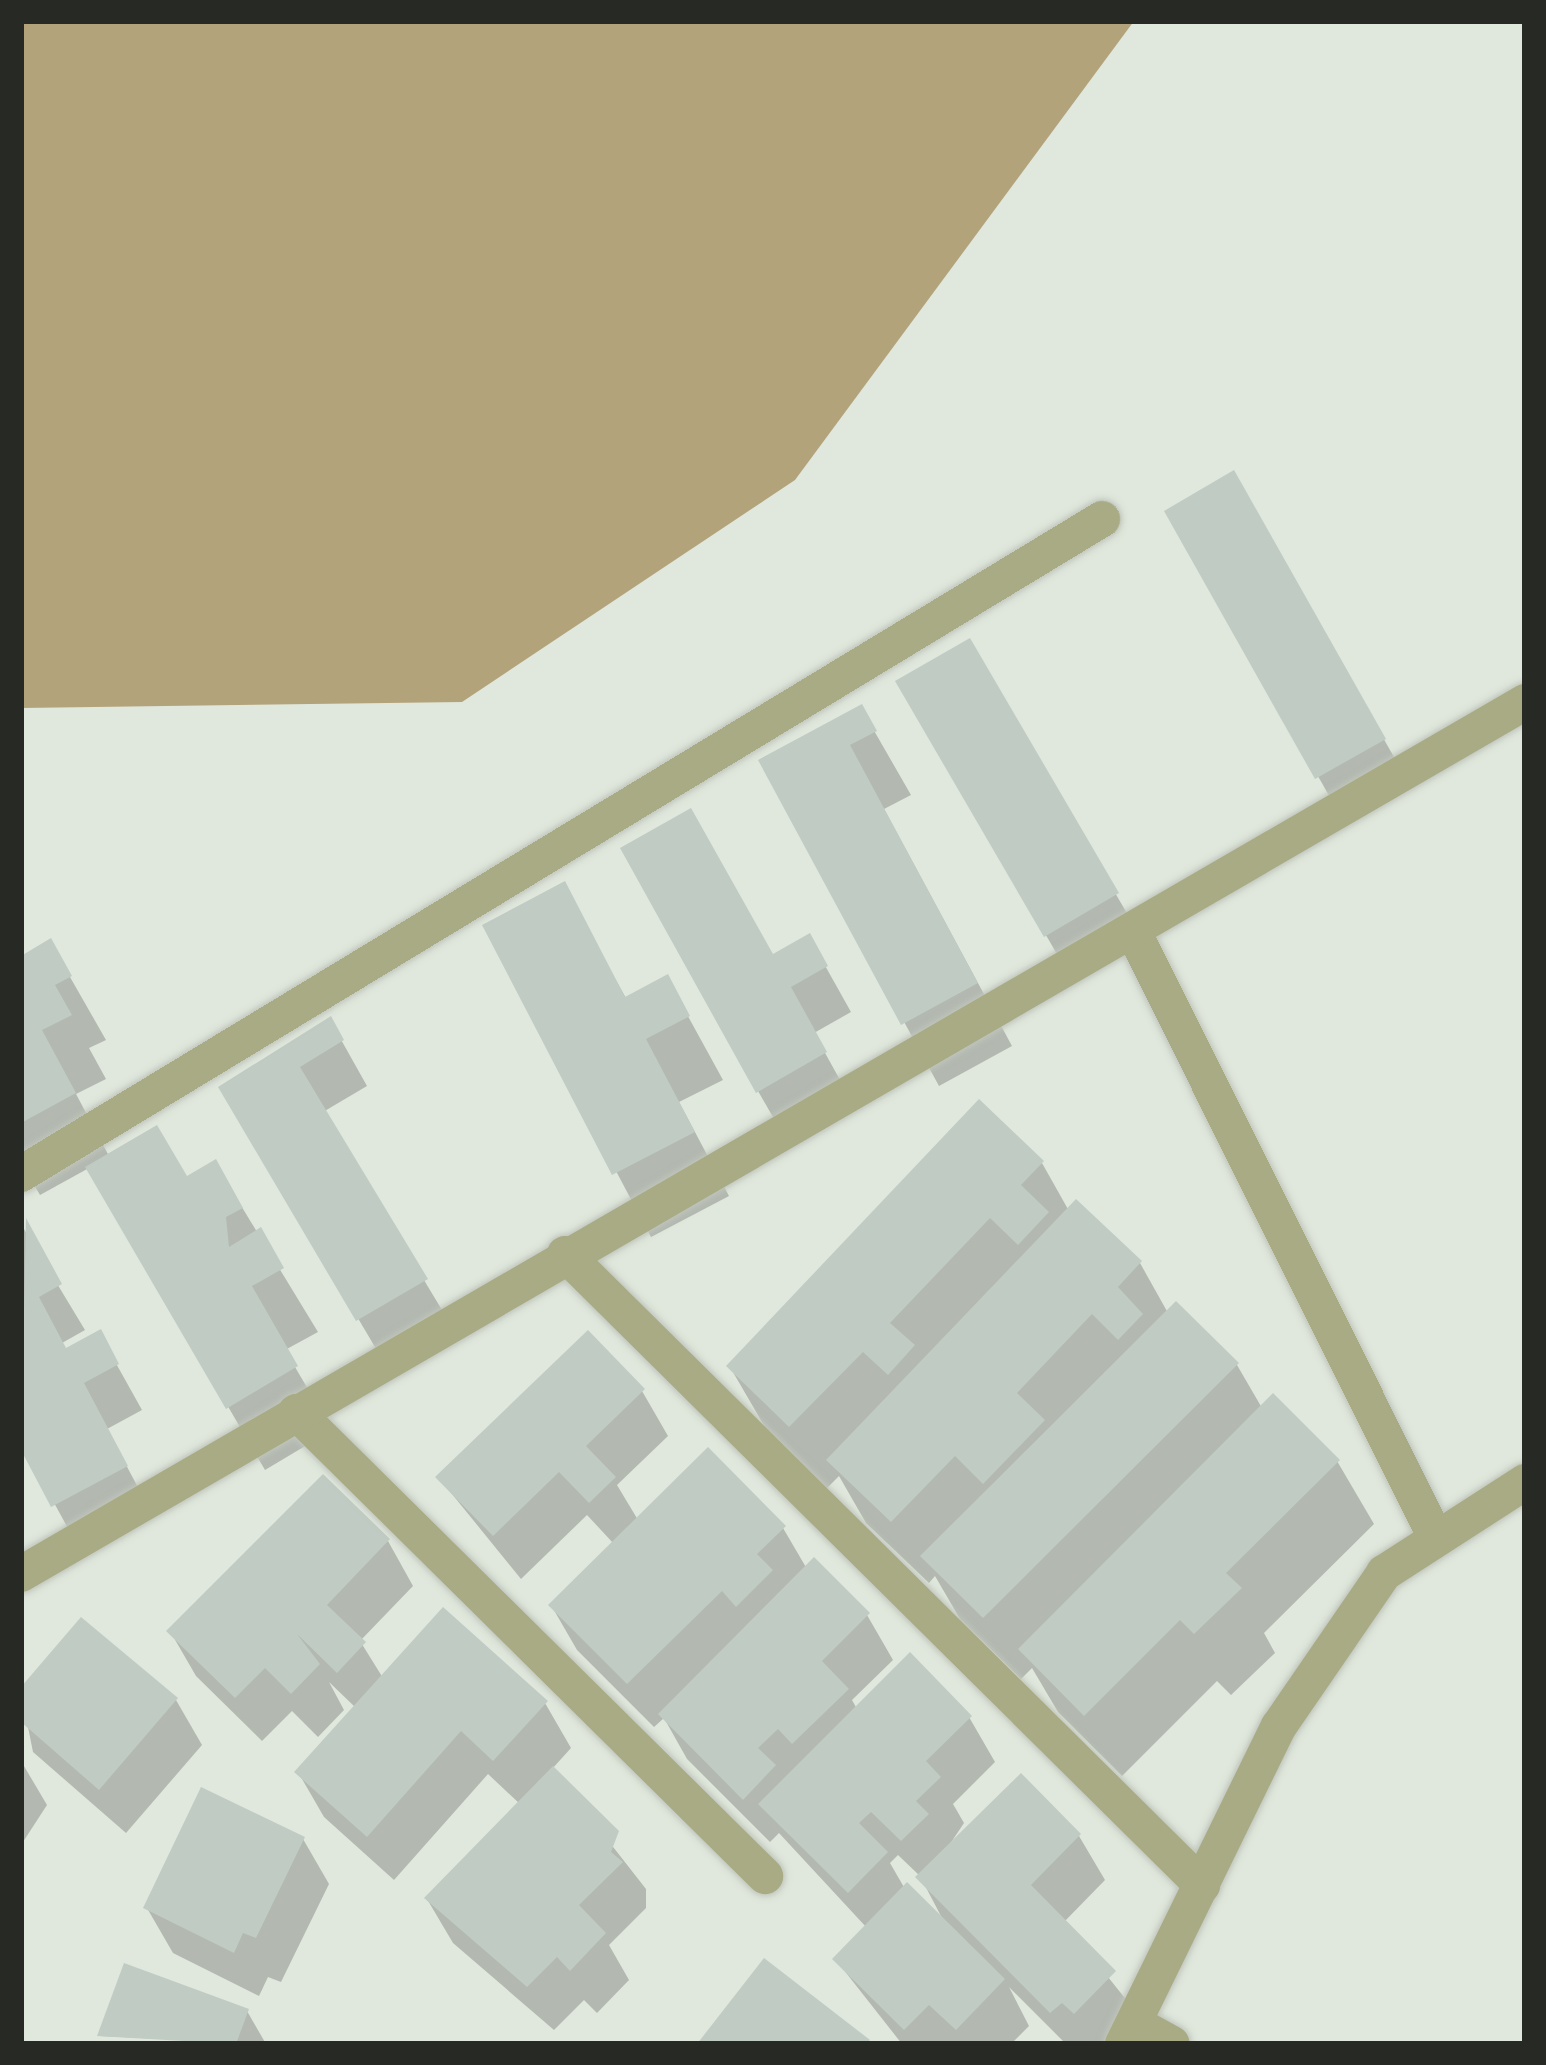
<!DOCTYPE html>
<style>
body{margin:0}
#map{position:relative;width:1546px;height:2065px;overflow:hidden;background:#e0e7dc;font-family:Cabin,sans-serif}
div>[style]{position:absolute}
.forest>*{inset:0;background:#b3a37a}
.shadow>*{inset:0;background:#0003}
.building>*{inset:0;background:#c0cbc3}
.roads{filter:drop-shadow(0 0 3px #bfc5bb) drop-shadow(0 0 3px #bfc5bb)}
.minor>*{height:36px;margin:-18px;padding:0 18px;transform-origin:18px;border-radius:18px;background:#a8ab84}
span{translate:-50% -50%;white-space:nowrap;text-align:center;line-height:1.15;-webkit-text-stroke:10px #edf4e9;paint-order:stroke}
.frame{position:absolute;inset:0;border:24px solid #262924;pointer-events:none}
</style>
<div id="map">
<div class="forest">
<div style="clip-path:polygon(21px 21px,1134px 21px,795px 480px,462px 702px,21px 708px)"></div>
</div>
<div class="shadow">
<div style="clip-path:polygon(1233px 475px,1410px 785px,1344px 822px,1168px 512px)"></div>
<div style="clip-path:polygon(969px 643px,1142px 939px,1072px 980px,899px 682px)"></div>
<div style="clip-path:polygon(861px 708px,911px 795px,884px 809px,1012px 1046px,939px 1086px,762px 761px)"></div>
<div style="clip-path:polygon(563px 885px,627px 1000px,667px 978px,723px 1080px,679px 1102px,729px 1196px,651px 1237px,486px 926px)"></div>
<div style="clip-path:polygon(809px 937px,851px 1012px,814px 1033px,850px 1098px,784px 1136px,758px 1091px,772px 957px)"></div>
<div style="clip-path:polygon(50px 942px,106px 1040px,89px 1048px,106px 1079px,76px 1094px,109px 1156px,186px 1181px,215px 1163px,318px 1332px,285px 1350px,332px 1430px,265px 1470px,89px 1168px,40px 1195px,21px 1163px,21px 960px)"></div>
<div style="clip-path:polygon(330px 1020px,367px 1086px,323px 1112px,451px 1325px,385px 1364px,222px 1088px)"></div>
<div style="clip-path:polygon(1042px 1163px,1069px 1211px,1140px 1263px,1168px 1313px,1237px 1365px,1262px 1408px,1337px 1461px,1374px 1524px,1264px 1633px,1275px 1653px,1231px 1695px,1217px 1681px,1122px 1776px,1058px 1712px,1032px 1668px,1021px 1679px,960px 1619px,935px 1576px,929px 1583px,866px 1523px,839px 1476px,827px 1488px,766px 1429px,730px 1367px)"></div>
<div style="clip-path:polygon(21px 1224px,85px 1330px,62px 1343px,66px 1351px,99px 1333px,142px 1410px,107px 1429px,151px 1512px,80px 1550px,21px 1443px)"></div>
<div style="clip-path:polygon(evenodd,642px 1391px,668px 1436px,617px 1485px,638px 1520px,783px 1528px,807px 1569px,867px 1615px,893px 1660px,852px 1700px,857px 1709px,969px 1717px,995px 1762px,953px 1804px,964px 1823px,946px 1850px,1079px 1836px,1105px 1880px,1064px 1922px,1140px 2017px,1114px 2044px,1066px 2044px,1009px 1987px,1029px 2026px,1011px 2044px,902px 2044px,836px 1960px,867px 1928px,779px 1833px,770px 1842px,687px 1759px,664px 1718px,654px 1727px,577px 1650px,551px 1605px,614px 1544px,587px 1515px,521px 1579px,439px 1478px,642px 1391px,898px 1855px,920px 1876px,942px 1918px,905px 1889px,890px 1863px,898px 1855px)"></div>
<div style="clip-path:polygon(388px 1541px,413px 1586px,360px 1641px,383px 1678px,545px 1703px,571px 1748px,552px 1769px,646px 1889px,646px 1908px,609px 1945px,629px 1980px,597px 2013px,584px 2000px,554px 2030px,453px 1943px,427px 1899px,520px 1804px,488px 1774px,394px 1880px,324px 1817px,298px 1772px,356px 1708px,329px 1682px,344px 1710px,318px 1737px,292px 1711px,262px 1741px,196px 1676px,170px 1631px)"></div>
<div style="clip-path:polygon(21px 1692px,176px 1700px,202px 1745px,126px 1833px,33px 1752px)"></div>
<div style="clip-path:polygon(21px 1761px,47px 1805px,21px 1845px)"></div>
<div style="clip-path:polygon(303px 1839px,329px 1884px,281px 1982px,268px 1977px,259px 1996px,173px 1953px,147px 1908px)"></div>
<div style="clip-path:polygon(247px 2011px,266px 2044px,100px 2036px)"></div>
</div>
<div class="building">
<div style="clip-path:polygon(1234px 470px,1386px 739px,1315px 779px,1164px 511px)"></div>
<div style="clip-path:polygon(970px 638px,1119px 893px,1044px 937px,895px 681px)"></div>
<div style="clip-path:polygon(862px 704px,877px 731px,850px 745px,978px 983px,901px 1025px,758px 760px)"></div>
<div style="clip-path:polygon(691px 808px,773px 954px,810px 933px,828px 966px,791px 987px,827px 1052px,756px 1093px,620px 848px)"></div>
<div style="clip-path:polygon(565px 881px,625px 997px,668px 974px,690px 1016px,646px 1039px,695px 1132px,612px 1175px,482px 925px)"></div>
<div style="clip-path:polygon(51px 938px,72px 976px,55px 985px,72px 1015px,42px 1030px,76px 1093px,21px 1123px,21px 956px)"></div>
<div style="clip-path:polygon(331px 1016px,344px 1040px,300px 1067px,428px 1279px,356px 1321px,218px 1087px)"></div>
<div style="clip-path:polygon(979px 1099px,1044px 1161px,1021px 1185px,1049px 1212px,1018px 1245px,990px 1218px,890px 1323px,915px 1345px,888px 1375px,863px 1352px,789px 1427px,726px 1366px)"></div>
<div style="clip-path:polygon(157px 1125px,187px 1176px,216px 1159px,243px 1208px,226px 1217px,229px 1247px,261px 1227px,284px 1268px,252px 1286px,298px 1366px,226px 1409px,85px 1167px)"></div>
<div style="clip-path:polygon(1076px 1199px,1142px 1261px,1118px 1287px,1143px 1314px,1118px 1340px,1092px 1314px,1017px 1393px,1045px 1420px,983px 1484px,955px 1456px,891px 1522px,826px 1460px)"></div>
<div style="clip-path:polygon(26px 1218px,62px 1284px,39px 1297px,66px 1348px,101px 1329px,119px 1364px,84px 1383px,128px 1466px,51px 1507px,21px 1450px)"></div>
<div style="clip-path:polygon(1176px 1301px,1239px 1363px,983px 1618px,920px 1556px)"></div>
<div style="clip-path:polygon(588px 1330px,645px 1389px,586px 1446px,616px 1477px,589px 1503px,559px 1472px,493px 1536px,435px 1477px)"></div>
<div style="clip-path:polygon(1273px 1393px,1340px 1460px,1226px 1573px,1242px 1588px,1194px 1634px,1180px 1620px,1084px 1716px,1018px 1649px)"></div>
<div style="clip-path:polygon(708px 1447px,786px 1526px,757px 1554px,773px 1570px,736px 1607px,722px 1591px,627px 1684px,548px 1605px)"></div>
<div style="clip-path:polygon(323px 1474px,390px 1539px,327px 1605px,366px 1642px,337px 1673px,297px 1634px,320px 1664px,291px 1694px,265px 1668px,235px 1698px,166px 1631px)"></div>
<div style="clip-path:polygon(814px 1557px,870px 1613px,822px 1661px,849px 1689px,792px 1744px,778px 1729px,758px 1748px,776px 1765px,743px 1800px,658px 1714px)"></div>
<div style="clip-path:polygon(443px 1607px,548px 1701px,493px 1761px,461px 1731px,367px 1837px,294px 1772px)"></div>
<div style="clip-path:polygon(81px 1617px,178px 1698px,99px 1790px,21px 1722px,21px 1687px)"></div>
<div style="clip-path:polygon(910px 1652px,972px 1716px,926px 1761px,941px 1777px,916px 1801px,929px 1814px,901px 1841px,871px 1812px,859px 1823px,888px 1852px,848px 1893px,758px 1804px)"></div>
<div style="clip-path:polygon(553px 1766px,619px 1831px,611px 1852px,623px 1862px,579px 1905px,606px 1933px,570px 1971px,557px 1957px,527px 1987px,424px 1898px)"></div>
<div style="clip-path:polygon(1021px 1773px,1081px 1834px,1031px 1885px,1116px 1971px,1074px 2014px,1062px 2003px,1050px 2013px,915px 1877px)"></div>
<div style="clip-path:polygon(201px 1787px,305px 1837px,256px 1938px,243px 1933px,234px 1953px,143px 1908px)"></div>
<div style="clip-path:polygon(907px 1882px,1005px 1979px,956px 2030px,929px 2005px,904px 2030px,832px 1959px)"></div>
<div style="clip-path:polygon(764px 1958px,870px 2040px,866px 2044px,697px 2044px)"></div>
<div style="clip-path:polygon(124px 1963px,249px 2009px,236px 2044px,97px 2036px)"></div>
</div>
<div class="roads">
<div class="minor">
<div style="left:1136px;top:937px;width:672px;rotate:63.47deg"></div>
<div style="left:21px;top:1174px;width:1264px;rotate:-31.21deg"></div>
<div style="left:565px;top:1254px;width:897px;rotate:44.73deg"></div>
<div style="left:296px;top:1412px;width:660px;rotate:44.69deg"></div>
<div style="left:21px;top:1574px;width:1739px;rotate:-30.1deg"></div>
<div style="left:1134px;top:2023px;width:43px;rotate:28.9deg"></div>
<div style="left:1123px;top:2044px;width:354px;rotate:-63.9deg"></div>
<div style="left:1279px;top:1726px;width:186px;rotate:-55.5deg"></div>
<div style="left:1384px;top:1573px;width:168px;rotate:-32.8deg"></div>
</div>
</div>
<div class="frame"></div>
</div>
